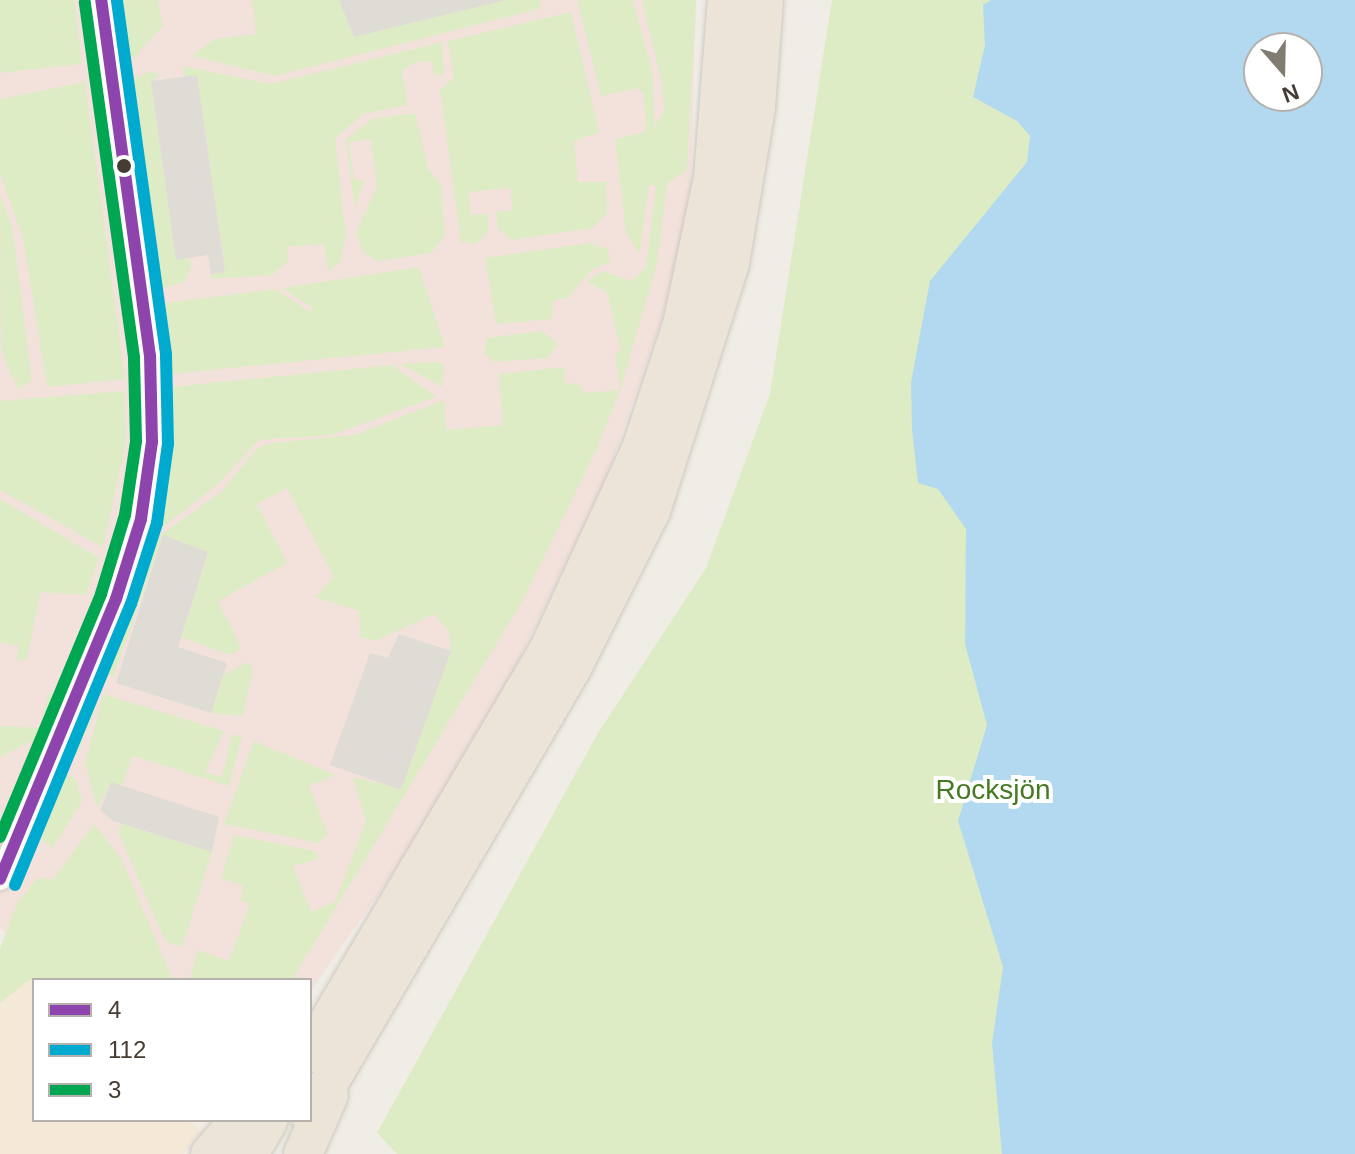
<!DOCTYPE html>
<meta charset="utf-8">
<style>
body{margin:0}
#map{position:relative;width:1355px;height:1154px;overflow:hidden;background:#f0ede6;font-family:Helvetica,sans-serif}
div>[style]{position:absolute}
.commercial>*{inset:0;background:#f4e8d7}
.medical>*{inset:0;background:#f3e1dc}
.green>*{inset:0;background:#ddecc4}
.parking>*{inset:0;background:#dfdcd6}
.water>*{inset:0;background:#b3d9f0}
.roads{filter:drop-shadow(0 0 2px #ccc9c2) drop-shadow(0 0 2px #ccc9c2)}
.street>*{height:22px;margin:-11px;padding:0 11px;transform-origin:11px;border-radius:11px;background:#fdfcfb}
.highway>*{height:38px;margin:-19px;padding:0 19px;transform-origin:19px;border-radius:19px;background:#ece4d7}
.bus-1>*{height:12px;margin:-6px;padding:0 6px;transform-origin:6px;border-radius:6px;background:#8e44ad}
.bus-2>*{height:12px;margin:-6px;padding:0 6px;transform-origin:6px;border-radius:6px;background:#00a9ce}
.bus-3>*{height:12px;margin:-6px;padding:0 6px;transform-origin:6px;border-radius:6px;background:#00a651}
.dots>*{width:22px;height:22px;translate:-50% -50%;box-sizing:border-box;border:4px solid #fff;border-radius:50%}
span{translate:-50% -50%;white-space:nowrap;text-align:center;line-height:1.15;-webkit-text-stroke:8px #fff;paint-order:stroke}
.park-label{font-size:28px;color:#457a22}
.legend{position:absolute;left:32px;top:978px;width:280px;height:144px;box-sizing:border-box;background:#fff;border:2px solid #b5b1ad;margin:0;padding:10px 14px;list-style:none;font-size:24px;color:#453d33}
.legend li{display:flex;align-items:center;gap:16px;height:40px}
.legend b{width:40px;border:2px solid #b5b1ad}
.north{position:absolute;left:1243px;top:32px;width:80px;height:80px;box-sizing:border-box;background:#fff;border:2px solid #b5b1ad;border-radius:50%;rotate:160deg;font-size:22px;font-weight:700;line-height:32px;text-align:center;color:#453d33}
.north::after{content:'';display:block;margin:auto;width:28px;height:36px;background:#817b72;clip-path:polygon(50% 0,100% 100%,50% 72%,0 100%)}
</style>
<div id="map">
<div class="commercial">
<div style="clip-path:polygon(20px 944px,34px 980px,34px 1120px,189px 1120px,202px 1133px,183px 1154px,0 1154px,0 990px)"></div>
</div>
<div class="medical">
<div style="clip-path:polygon(0 0,696px 0,691px 186px,676px 277px,604px 485px,508px 682px,398px 866px,310px 992px,310px 980px,57px 980px,0 928px)"></div>
</div>
<div class="green">
<div style="clip-path:polygon(0 0,74px 0,82px 64px,0 73px)"></div>
<div style="clip-path:polygon(117px 0,158px 0,163px 26px,134px 58px,124px 53px)"></div>
<div style="clip-path:polygon(252px 0,339px 0,354px 37px,506px 0,542px 0,539px 9px,275px 76px,192px 56px,214px 39px,256px 34px)"></div>
<div style="clip-path:polygon(577px 0,633px 0,653px 75px,654px 128px,664px 110px,662px 83px,642px 0,696px 0,687px 170px,667px 184px,657px 264px,620px 390px,598px 446px,523px 600px,292px 980px,189px 980px,198px 950px,229px 961px,250px 904px,240px 900px,243px 886px,221px 878px,234px 835px,316px 851px,319px 859px,293px 866px,311px 912px,335px 902px,366px 822px,353px 777px,387px 785px,451px 652px,449px 632px,434px 614px,375px 641px,360px 637px,359px 611px,315px 597px,334px 577px,287px 488px,257px 504px,287px 563px,218px 601px,242px 649px,229px 655px,181px 637px,208px 553px,163px 535px,113px 678px,104px 669px,149px 549px,155px 539px,221px 492px,256px 449px,271px 443px,355px 435px,444px 400px,446px 430px,503px 425px,499px 374px,564px 367px,565px 384px,578px 383px,584px 393px,620px 390px,615px 352px,621px 351px,607px 292px,586px 281px,604px 271px,631px 281px,646px 268px,656px 186px,649px 185px,639px 254px,626px 232px,615px 140px,646px 131px,644px 95px,637px 88px,601px 96px)"></div>
<div style="clip-path:polygon(evenodd,832px 0,1355px 0,1355px 1154px,397px 1154px,377px 1133px,598px 733px,706px 568px,770px 394px,832px 0,1259px 48px,1307px 48px,1307px 96px,1259px 96px,1259px 48px)"></div>
<div style="clip-path:polygon(571px 12px,599px 132px,574px 141px,578px 182px,606px 182px,607px 213px,592px 228px,512px 240px,498px 229px,496px 212px,513px 210px,510px 188px,469px 192px,470px 215px,487px 213px,488px 231px,476px 244px,461px 242px,440px 89px,454px 78px,448px 41px)"></div>
<div style="clip-path:polygon(442px 42px,444px 74px,434px 75px,431px 61px,413px 63px,402px 71px,408px 105px,363px 114px,335px 138px,346px 238px,340px 262px,328px 271px,324px 244px,287px 247px,288px 261px,272px 275px,213px 279px,211px 274px,225px 271px,197px 76px,184px 76px,183px 66px,271px 84px)"></div>
<div style="clip-path:polygon(152px 71px,160px 75px,151px 82px,176px 259px,190px 258px,192px 266px,185px 281px,166px 288px,156px 283px,127px 81px)"></div>
<div style="clip-path:polygon(85px 82px,125px 379px,47px 387px,23px 238px,0 174px,0 99px)"></div>
<div style="clip-path:polygon(415px 113px,428px 168px,441px 185px,445px 235px,431px 253px,378px 261px,364px 253px,356px 232px,377px 186px,371px 139px,349px 142px,354px 180px,364px 179px,355px 209px,346px 139px,372px 119px)"></div>
<div style="clip-path:polygon(116px 187px,140px 358px,132px 378px,107px 188px)"></div>
<div style="clip-path:polygon(0 195px,12px 226px,32px 381px,17px 389px,1px 349px)"></div>
<div style="clip-path:polygon(589px 243px,608px 249px,610px 262px,591px 270px,568px 298px,554px 300px,551px 319px,496px 324px,485px 258px)"></div>
<div style="clip-path:polygon(419px 267px,445px 347px,169px 374px,164px 303px,275px 289px,309px 311px,314px 308px,282px 288px)"></div>
<div style="clip-path:polygon(542px 331px,558px 344px,548px 358px,494px 362px,484px 353px,487px 338px)"></div>
<div style="clip-path:polygon(444px 363px,443px 387px,400px 364px,438px 362px)"></div>
<div style="clip-path:polygon(392px 365px,436px 397px,332px 435px,259px 440px,217px 485px,152px 535px,170px 387px)"></div>
<div style="clip-path:polygon(124px 391px,126px 441px,103px 547px,0 490px,0 401px)"></div>
<div style="clip-path:polygon(136px 391px,142px 394px,141px 452px,128px 527px,67px 681px,122px 518px)"></div>
<div style="clip-path:polygon(0 499px,99px 558px,86px 595px,41px 592px,26px 661px,16px 659px,19px 646px,0 642px)"></div>
<div style="clip-path:polygon(248px 662px,253px 670px,243px 716px,211px 713px,223px 675px)"></div>
<div style="clip-path:polygon(49px 690px,53px 703px,38px 738px,0 757px,0 726px,41px 728px)"></div>
<div style="clip-path:polygon(103px 694px,224px 731px,205px 772px,222px 777px,232px 734px,242px 737px,229px 786px,133px 756px,122px 786px,111px 783px,97px 808px,85px 763px)"></div>
<div style="clip-path:polygon(85px 699px,96px 709px,76px 756px,69px 757px,62px 754px)"></div>
<div style="clip-path:polygon(254px 741px,335px 775px,309px 786px,328px 834px,319px 843px,224px 824px)"></div>
<div style="clip-path:polygon(55px 766px,76px 780px,82px 801px,53px 848px,29px 829px)"></div>
<div style="clip-path:polygon(94px 824px,121px 858px,173px 980px,29px 980px,0 1003px,0 949px,17px 903px,37px 878px,53px 879px)"></div>
<div style="clip-path:polygon(122px 824px,212px 852px,182px 948px,165px 941px,118px 831px)"></div>
</div>
<div class="parking">
<div style="clip-path:polygon(339px 0,506px 0,354px 37px)"></div>
<div style="clip-path:polygon(197px 75px,225px 272px,211px 274px,208px 255px,176px 260px,151px 81px)"></div>
<div style="clip-path:polygon(163px 535px,208px 552px,178px 647px,227px 663px,211px 713px,116px 683px)"></div>
<div style="clip-path:polygon(399px 634px,451px 651px,401px 790px,330px 765px,370px 653px,388px 658px)"></div>
<div style="clip-path:polygon(111px 782px,219px 817px,212px 852px,113px 821px,100px 810px)"></div>
</div>
<div class="water">
<div style="clip-path:polygon(evenodd,991px 0,1355px 0,1355px 1154px,1002px 1154px,992px 1043px,1003px 967px,958px 821px,987px 725px,965px 644px,966px 529px,938px 489px,918px 483px,912px 430px,911px 382px,930px 281px,1027px 162px,1030px 136px,1017px 121px,973px 97px,985px 45px,983px 5px,991px 0,1259px 48px,1307px 48px,1307px 96px,1259px 96px,1259px 48px)"></div>
</div>
<div class="roads">
<div class="street">
<div style="left:0;top:879px;width:303px;rotate:-67.5deg"></div>
<div style="left:116px;top:599px;width:84px;rotate:-72.6deg"></div>
<div style="left:141px;top:519px;width:78px;rotate:-81.9deg"></div>
<div style="left:152px;top:442px;width:86px;rotate:-91.3deg"></div>
<div style="left:150px;top:356px;width:359px;rotate:-97.8deg"></div>
</div>
<div class="highway">
<div style="left:310px;top:1053px;width:467px;rotate:-59.4deg"></div>
<div style="left:548px;top:651px;width:222px;rotate:-65.3deg"></div>
<div style="left:641px;top:449px;width:135px;rotate:-71.8deg"></div>
<div style="left:683px;top:321px;width:147px;rotate:-78.2deg"></div>
<div style="left:713px;top:177px;width:178px;rotate:-85.5deg"></div>
<div style="left:310px;top:1115px;width:518px;rotate:-59.62deg"></div>
<div style="left:572px;top:668px;width:176px;rotate:-63.3deg"></div>
<div style="left:651px;top:511px;width:260px;rotate:-72.3deg"></div>
<div style="left:730px;top:263px;width:158px;rotate:-80.5deg"></div>
<div style="left:756px;top:107px;width:107px;rotate:-85.7deg"></div>
<div style="left:210px;top:1154px;width:45px;rotate:-48.6deg"></div>
<div style="left:249px;top:1154px;width:39px;rotate:-60deg"></div>
<div style="left:303px;top:1154px;width:64px;rotate:-66.2deg"></div>
</div>
</div>
<div class="bus-1">
<div style="left:0;top:879px;width:303px;rotate:-67.5deg"></div>
<div style="left:116px;top:599px;width:84px;rotate:-72.6deg"></div>
<div style="left:141px;top:519px;width:78px;rotate:-81.9deg"></div>
<div style="left:152px;top:442px;width:86px;rotate:-91.3deg"></div>
<div style="left:150px;top:356px;width:359px;rotate:-97.8deg"></div>
</div>
<div class="bus-2">
<div style="left:15px;top:885px;width:304px;rotate:-67.6deg"></div>
<div style="left:131px;top:604px;width:85px;rotate:-72.2deg"></div>
<div style="left:157px;top:523px;width:80px;rotate:-82.1deg"></div>
<div style="left:168px;top:444px;width:90px;rotate:-91.3deg"></div>
<div style="left:166px;top:354px;width:357px;rotate:-97.9deg"></div>
</div>
<div class="bus-3">
<div style="left:0;top:837px;width:263px;rotate:-67.4deg"></div>
<div style="left:101px;top:594px;width:83px;rotate:-73.1deg"></div>
<div style="left:125px;top:515px;width:75px;rotate:-81.5deg"></div>
<div style="left:136px;top:441px;width:84px;rotate:-91.4deg"></div>
<div style="left:134px;top:357px;width:358px;rotate:-97.9deg"></div>
</div>
<div class="dots">
<div style="left:124px;top:166px;background:#453d33"></div>
</div>
<div class="park-label">
<span style="left:993px;top:790px">Rocksjön</span>
</div>
<ul class="legend">
<li><b style="height:10px;background:#8e44ad"></b>4</li>
<li><b style="height:10px;background:#00a9ce"></b>112</li>
<li><b style="height:10px;background:#00a651"></b>3</li>
</ul>
<div class="north">N</div>
</div>
